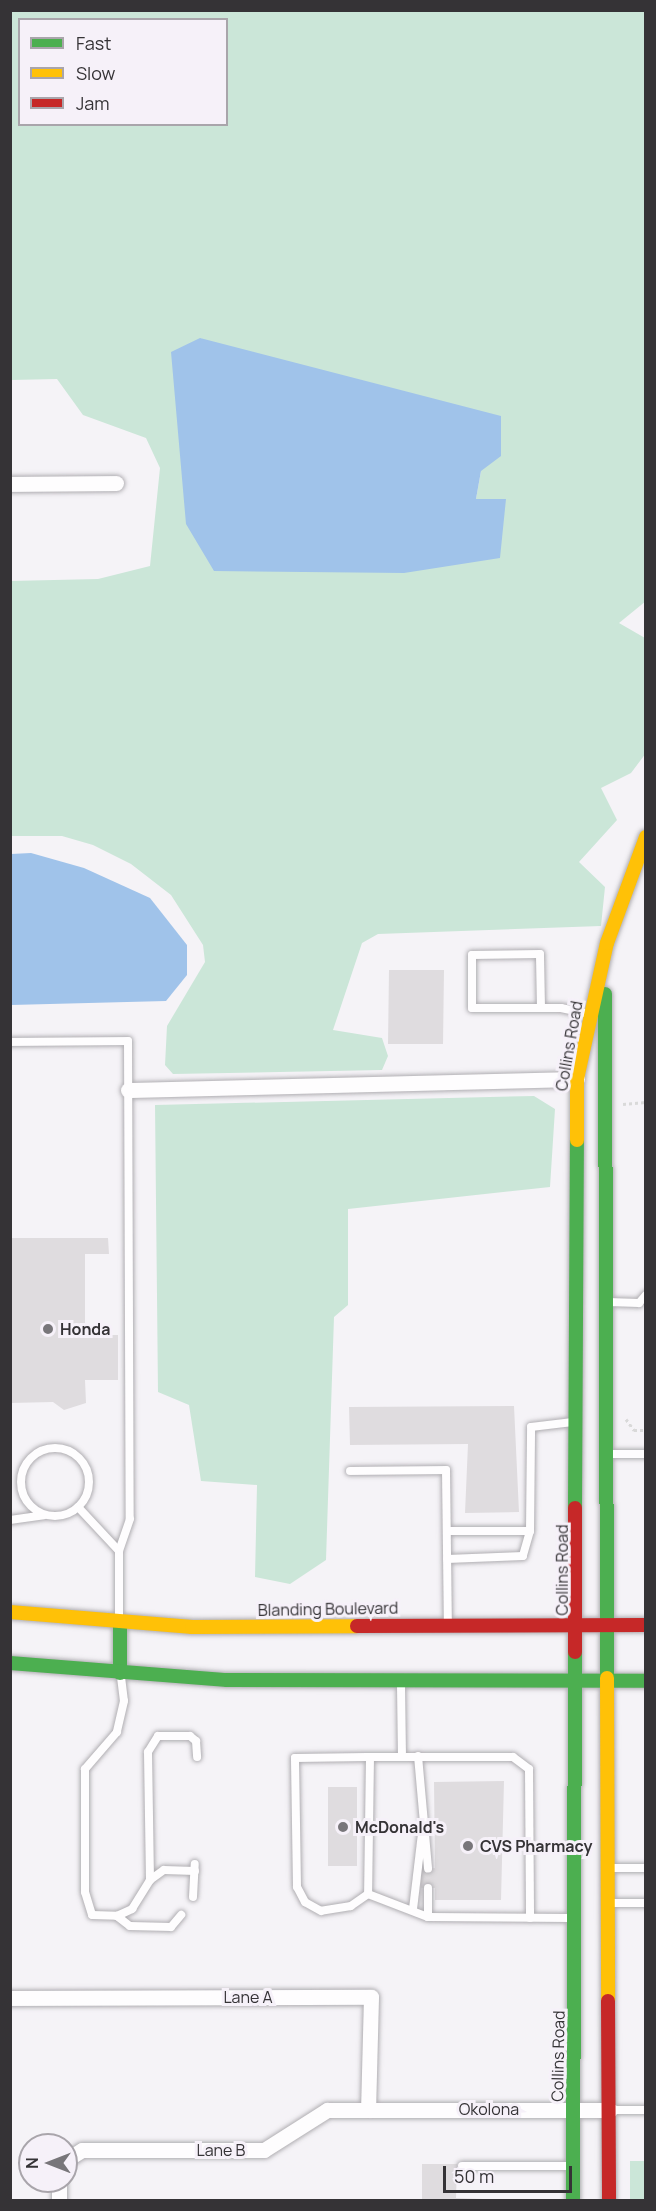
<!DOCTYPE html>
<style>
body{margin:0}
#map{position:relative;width:656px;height:2211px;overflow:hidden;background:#f5f3f7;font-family:Manrope,sans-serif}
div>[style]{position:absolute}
.green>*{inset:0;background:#cbe6d8}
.water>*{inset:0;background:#a0c3ea}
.building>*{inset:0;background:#dfdcdf}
.path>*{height:3px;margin-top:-1.5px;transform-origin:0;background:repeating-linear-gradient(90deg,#d9d9d9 0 3px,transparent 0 6px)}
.roads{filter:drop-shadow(0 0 2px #b0aeb2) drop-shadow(0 0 2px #b0aeb2)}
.lane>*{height:8px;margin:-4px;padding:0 4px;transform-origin:4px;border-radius:4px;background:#fefdfe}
.lane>.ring{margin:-4px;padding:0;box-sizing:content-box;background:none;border:8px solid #fefdfe;border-radius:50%}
.street>*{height:15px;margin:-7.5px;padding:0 7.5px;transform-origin:7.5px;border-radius:7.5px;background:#fefdfe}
.fast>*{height:14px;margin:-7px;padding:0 7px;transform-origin:7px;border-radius:7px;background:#4caf50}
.slow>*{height:14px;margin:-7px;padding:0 7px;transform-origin:7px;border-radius:7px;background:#ffc107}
.jam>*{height:14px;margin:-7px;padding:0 7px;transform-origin:7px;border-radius:7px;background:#c62828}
.dots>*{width:16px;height:16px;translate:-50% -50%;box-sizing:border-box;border:3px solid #f6f1f9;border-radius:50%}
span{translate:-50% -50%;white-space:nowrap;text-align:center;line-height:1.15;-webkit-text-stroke:6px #f6f1f9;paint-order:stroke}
.street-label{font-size:16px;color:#353336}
.poi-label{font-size:16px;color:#353336;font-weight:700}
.left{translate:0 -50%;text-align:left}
.frame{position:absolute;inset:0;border:12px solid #353336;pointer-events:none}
.legend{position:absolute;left:18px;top:18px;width:210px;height:108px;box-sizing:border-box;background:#f6f1f9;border:2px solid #a9a5ab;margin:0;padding:8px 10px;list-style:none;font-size:18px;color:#353336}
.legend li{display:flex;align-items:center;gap:12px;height:30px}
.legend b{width:30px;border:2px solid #a9a5ab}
.north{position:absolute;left:18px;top:2133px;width:60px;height:60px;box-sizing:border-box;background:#f6f1f9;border:2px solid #a9a5ab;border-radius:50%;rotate:270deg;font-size:16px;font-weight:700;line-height:24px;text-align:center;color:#353336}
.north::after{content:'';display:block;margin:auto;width:21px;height:27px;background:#78767a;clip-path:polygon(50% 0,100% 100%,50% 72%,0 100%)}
.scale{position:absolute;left:443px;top:2166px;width:129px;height:27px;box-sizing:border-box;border:3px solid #353336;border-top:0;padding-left:8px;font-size:18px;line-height:21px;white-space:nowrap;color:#353336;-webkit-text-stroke:4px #f6f1f9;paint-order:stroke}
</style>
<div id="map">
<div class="green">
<div style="clip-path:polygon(evenodd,11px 11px,645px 11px,646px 601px,619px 623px,645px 638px,646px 753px,631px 773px,601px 788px,617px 820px,579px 862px,605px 887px,601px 926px,378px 934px,362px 943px,333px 1030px,382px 1038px,388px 1056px,382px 1070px,173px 1074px,165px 1065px,167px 1026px,205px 962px,203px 945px,171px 895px,131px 864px,93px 845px,62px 836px,11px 836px,10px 581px,98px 579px,150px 566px,160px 468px,146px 438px,83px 415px,57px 379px,11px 380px,11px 11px,20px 20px,226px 20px,226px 124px,20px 124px,20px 20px,11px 11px,200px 338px,481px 471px,476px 499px,200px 338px)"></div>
<div style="clip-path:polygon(534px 1096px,555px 1109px,550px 1187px,348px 1209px,348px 1305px,334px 1317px,326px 1560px,290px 1584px,255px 1577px,257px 1485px,201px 1481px,189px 1405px,158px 1392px,155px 1105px)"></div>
<div style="clip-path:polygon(630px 2161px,645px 2161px,645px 2200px,630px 2200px)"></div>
</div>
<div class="water">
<div style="clip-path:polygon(200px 338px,501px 416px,501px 456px,481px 471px,476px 499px,506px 499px,500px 558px,404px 573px,214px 571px,186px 524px,171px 352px)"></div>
<div style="clip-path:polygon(31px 853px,84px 868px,150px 898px,187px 945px,187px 975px,166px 1001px,11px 1005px,11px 854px)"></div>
</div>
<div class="building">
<div style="clip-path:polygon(389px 970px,444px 970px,443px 1044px,388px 1044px)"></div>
<div style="clip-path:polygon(10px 1238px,108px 1238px,109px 1254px,85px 1254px,85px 1335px,118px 1335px,118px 1380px,85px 1380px,86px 1403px,64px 1410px,53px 1402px,10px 1403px)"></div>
<div style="clip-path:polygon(514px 1406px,519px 1512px,465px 1513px,468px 1444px,350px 1445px,349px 1407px)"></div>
<div style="clip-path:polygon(504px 1781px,501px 1900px,435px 1900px,435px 1888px,421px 1888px,421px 1869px,435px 1868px,434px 1782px)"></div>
<div style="clip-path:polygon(328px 1787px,357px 1787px,357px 1866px,328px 1866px)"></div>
<div style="clip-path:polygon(422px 2164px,457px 2164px,456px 2198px,512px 2200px,422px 2200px)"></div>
</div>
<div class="path">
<div style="left:623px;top:1104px;width:23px;rotate:-5deg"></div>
<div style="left:626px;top:1419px;width:14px;rotate:54deg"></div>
<div style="left:634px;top:1430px;width:12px"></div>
</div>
<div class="roads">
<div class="lane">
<div style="left:541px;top:1008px;width:54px;rotate:-91.1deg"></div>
<div style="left:540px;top:954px;width:68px;rotate:179.2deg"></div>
<div style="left:472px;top:955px;width:53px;rotate:90deg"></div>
<div style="left:472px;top:1008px;width:89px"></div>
<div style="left:561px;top:1008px;width:29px;rotate:12deg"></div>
<div style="left:10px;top:1042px;width:118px;rotate:-0.5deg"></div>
<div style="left:128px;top:1041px;width:478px;rotate:89.8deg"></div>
<div style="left:130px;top:1519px;width:34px;rotate:109deg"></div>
<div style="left:119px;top:1551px;width:68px;rotate:90deg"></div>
<div style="left:608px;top:1302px;width:31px;rotate:2deg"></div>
<div style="left:639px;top:1303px;width:11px;rotate:-49deg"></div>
<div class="ring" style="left:21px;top:1448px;width:60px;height:60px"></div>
<div style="left:609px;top:1454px;width:37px"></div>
<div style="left:350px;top:1471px;width:96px;rotate:-0.6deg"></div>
<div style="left:446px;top:1470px;width:153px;rotate:89.3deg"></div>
<div style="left:78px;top:1507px;width:60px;rotate:47deg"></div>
<div style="left:10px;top:1520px;width:34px;rotate:-8deg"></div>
<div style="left:447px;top:1531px;width:83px"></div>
<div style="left:530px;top:1531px;width:26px;rotate:106deg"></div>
<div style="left:523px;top:1556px;width:76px;rotate:177.7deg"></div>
<div style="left:530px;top:1531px;width:104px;rotate:-89.4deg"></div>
<div style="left:531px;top:1427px;width:42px;rotate:-6.8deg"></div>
<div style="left:121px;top:1677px;width:24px;rotate:83deg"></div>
<div style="left:124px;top:1701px;width:32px;rotate:103deg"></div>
<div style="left:117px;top:1732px;width:49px;rotate:130.9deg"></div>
<div style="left:85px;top:1769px;width:123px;rotate:90deg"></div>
<div style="left:85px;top:1892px;width:24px;rotate:73deg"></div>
<div style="left:92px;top:1915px;width:25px;rotate:2deg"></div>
<div style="left:117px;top:1916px;width:17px;rotate:-25deg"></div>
<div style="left:132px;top:1909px;width:34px;rotate:-58deg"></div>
<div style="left:150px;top:1880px;width:17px;rotate:-36deg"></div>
<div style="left:164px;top:1870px;width:31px;rotate:2deg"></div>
<div style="left:418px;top:1756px;width:113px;rotate:84.9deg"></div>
<div style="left:370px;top:1757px;width:137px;rotate:90.8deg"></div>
<div style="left:368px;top:1894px;width:21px;rotate:145deg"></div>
<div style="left:351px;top:1906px;width:30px;rotate:171deg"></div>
<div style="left:321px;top:1911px;width:18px;rotate:-151deg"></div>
<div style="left:305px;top:1902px;width:17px;rotate:-118deg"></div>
<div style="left:297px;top:1887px;width:129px;rotate:-90.9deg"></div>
<div style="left:295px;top:1758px;width:72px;rotate:-0.8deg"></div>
<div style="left:367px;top:1757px;width:35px"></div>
<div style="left:402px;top:1757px;width:72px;rotate:-90.8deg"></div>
<div style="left:402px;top:1757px;width:111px"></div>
<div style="left:513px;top:1757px;width:20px;rotate:37deg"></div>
<div style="left:529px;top:1769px;width:149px;rotate:89.6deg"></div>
<div style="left:610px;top:1868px;width:36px"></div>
<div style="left:150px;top:1880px;width:128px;rotate:-90.9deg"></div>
<div style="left:148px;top:1752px;width:19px;rotate:-58deg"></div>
<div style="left:158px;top:1736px;width:32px"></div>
<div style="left:190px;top:1736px;width:8px;rotate:40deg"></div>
<div style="left:196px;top:1741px;width:16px;rotate:86deg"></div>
<div style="left:428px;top:1888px;width:29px;rotate:90deg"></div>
<div style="left:368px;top:1894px;width:64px;rotate:21deg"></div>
<div style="left:428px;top:1917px;width:143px;rotate:0.4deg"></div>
<div style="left:193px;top:1897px;width:33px;rotate:-87deg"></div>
<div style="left:610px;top:1903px;width:36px"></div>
<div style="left:413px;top:1909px;width:76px;rotate:-83.2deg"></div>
<div style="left:117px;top:1916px;width:16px;rotate:38deg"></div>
<div style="left:130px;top:1926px;width:41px;rotate:1.4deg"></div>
<div style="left:171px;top:1927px;width:16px;rotate:-50deg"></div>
<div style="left:612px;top:2110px;width:34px"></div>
<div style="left:462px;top:2166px;width:110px"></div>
</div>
<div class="street">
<div style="left:10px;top:484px;width:106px;rotate:-0.5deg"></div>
<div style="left:128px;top:1090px;width:449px;rotate:-1.4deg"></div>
<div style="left:10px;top:1998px;width:361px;rotate:-0.2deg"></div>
<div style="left:371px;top:1997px;width:113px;rotate:91.5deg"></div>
<div style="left:66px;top:2160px;width:19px;rotate:-32deg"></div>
<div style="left:82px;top:2150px;width:182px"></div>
<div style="left:264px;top:2150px;width:75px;rotate:-32.4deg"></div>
<div style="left:327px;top:2110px;width:283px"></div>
<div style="left:59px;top:2181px;width:19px;rotate:90deg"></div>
</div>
<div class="fast">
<div style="left:605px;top:994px;width:684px;rotate:89.83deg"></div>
<div style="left:575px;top:1508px;width:368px;rotate:-89.7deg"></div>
<div style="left:120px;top:1624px;width:49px;rotate:90deg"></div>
<div style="left:10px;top:1663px;width:218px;rotate:4.5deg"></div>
<div style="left:227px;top:1680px;width:419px;rotate:0.1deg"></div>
<div style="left:573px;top:2200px;width:548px;rotate:-89.79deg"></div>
</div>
<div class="slow">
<div style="left:577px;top:1140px;width:61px;rotate:-90deg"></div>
<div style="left:577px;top:1079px;width:139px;rotate:-77.6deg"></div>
<div style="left:607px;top:943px;width:113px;rotate:-69.8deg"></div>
<div style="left:10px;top:1612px;width:183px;rotate:4.7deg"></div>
<div style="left:192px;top:1627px;width:165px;rotate:-0.3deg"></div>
<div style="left:607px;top:1678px;width:323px;rotate:89.8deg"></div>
</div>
<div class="jam">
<div style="left:357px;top:1626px;width:289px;rotate:-0.2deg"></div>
<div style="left:575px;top:1652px;width:144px;rotate:-90deg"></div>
<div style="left:608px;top:2001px;width:199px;rotate:89.7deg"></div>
</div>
</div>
<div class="dots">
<div style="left:48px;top:1329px;background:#78767a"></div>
<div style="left:343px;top:1827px;background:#78767a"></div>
<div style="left:468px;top:1846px;background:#78767a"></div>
</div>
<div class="street-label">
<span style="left:569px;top:1046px;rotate:-80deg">Collins Road</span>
<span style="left:562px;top:1570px;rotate:-90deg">Collins Road</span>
<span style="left:328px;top:1609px;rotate:-1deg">Blanding Boulevard</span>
<span style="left:248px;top:1997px">Lane A</span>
<span style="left:558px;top:2056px;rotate:-89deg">Collins Road</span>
<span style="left:489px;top:2109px">Okolona</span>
<span style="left:221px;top:2150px">Lane B</span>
</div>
<div class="poi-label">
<span class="left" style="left:60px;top:1329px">Honda</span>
<span class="left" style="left:355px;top:1827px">McDonald's</span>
<span class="left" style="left:480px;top:1846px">CVS Pharmacy</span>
</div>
<div class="frame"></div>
<ul class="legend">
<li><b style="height:8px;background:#4caf50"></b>Fast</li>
<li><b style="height:8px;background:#ffc107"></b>Slow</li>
<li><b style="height:8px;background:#c62828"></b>Jam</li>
</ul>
<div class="north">N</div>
<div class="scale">50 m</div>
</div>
